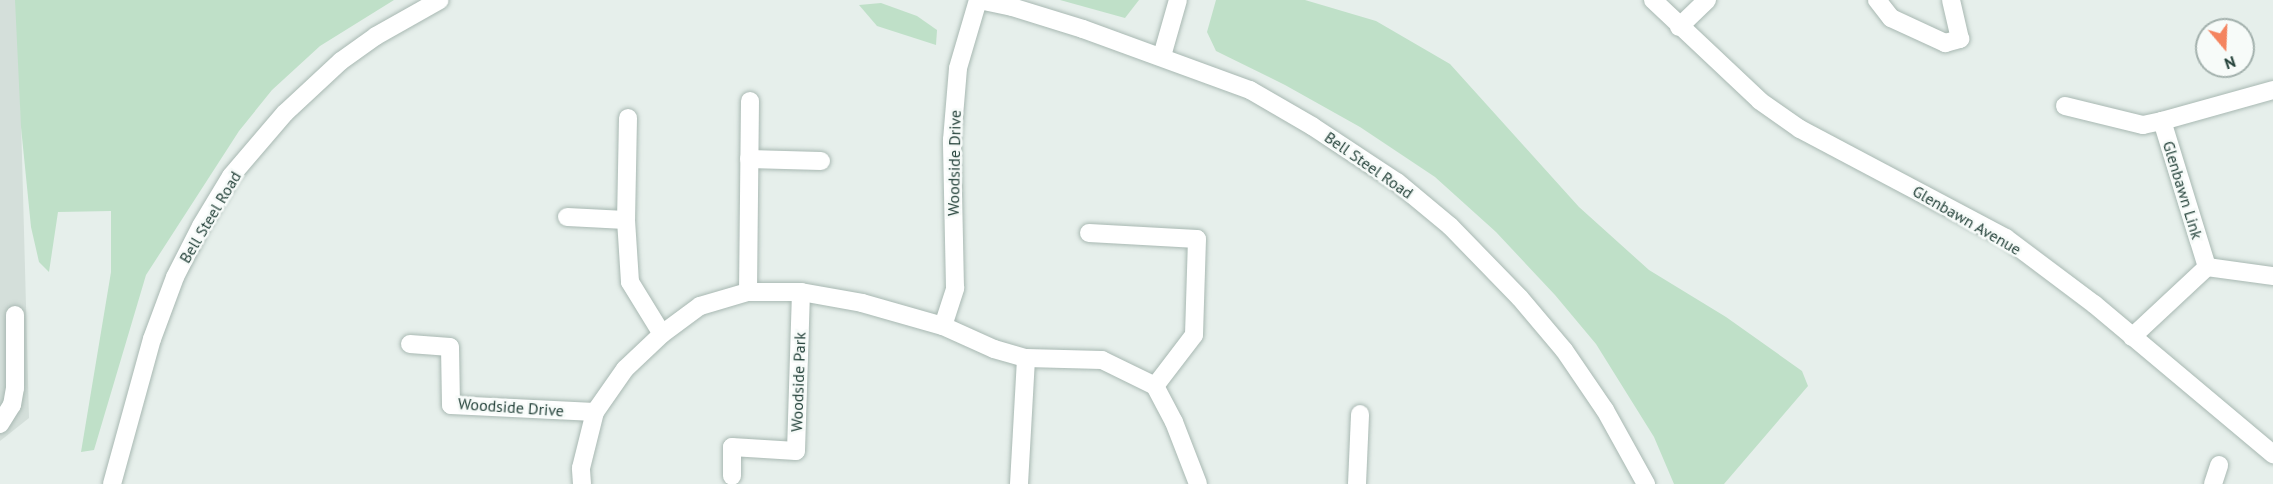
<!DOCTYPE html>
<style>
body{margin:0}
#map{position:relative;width:2273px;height:484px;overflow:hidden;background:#e6efeb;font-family:"PT Sans",sans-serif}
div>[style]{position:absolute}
.built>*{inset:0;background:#d4dfda}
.green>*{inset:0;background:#bfe0c8}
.roads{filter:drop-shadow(0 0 2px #a8b8b2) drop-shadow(0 0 2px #a8b8b2)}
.street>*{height:18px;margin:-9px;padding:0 9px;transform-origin:9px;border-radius:9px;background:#fff}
span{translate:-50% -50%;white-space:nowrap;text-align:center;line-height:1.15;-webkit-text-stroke:5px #f7fbf9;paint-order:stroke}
.street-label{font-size:16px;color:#24423a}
.north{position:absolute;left:2195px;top:18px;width:60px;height:60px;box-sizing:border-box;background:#f7fbf9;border:2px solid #a3b1ad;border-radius:50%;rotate:161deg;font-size:16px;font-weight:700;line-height:24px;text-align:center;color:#24423a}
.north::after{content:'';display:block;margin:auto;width:21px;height:27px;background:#f4845f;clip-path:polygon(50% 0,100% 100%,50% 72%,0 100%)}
</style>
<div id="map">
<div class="built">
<div style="clip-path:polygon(0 0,17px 0,18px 7px,29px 418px,0 441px)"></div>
</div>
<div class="green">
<div style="clip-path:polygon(15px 0,394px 0,320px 46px,272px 90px,239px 131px,146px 275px,94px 450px,81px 452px,111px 272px,111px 211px,58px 212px,49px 272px,39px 262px,31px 227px,21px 127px)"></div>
<div style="clip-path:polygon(1060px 0,1139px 0,1125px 18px)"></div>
<div style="clip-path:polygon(1216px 0,1305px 0,1376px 21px,1450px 64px,1579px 207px,1649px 270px,1726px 317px,1802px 371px,1808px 386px,1724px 484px,1674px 484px,1654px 437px,1596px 344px,1555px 295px,1496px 232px,1435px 177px,1360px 127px,1285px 85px,1216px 51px,1207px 32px)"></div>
<div style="clip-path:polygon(881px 3px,917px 16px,937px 30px,936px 45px,877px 26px,859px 5px)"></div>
</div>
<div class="roads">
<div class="street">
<div style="left:979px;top:0;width:34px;rotate:12deg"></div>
<div style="left:1012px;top:7px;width:74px;rotate:17.2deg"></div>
<div style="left:1083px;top:29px;width:178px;rotate:20.1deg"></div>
<div style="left:1250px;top:90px;width:72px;rotate:30.1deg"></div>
<div style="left:1312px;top:126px;width:102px;rotate:33.4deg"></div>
<div style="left:1397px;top:182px;width:69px;rotate:39.7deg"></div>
<div style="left:1450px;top:226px;width:100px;rotate:45.8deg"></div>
<div style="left:1520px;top:298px;width:68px;rotate:49.8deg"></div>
<div style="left:1564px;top:350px;width:73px;rotate:55.7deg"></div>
<div style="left:1605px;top:410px;width:85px;rotate:61deg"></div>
<div style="left:1653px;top:0;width:147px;rotate:43.3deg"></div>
<div style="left:1760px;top:101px;width:49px;rotate:35deg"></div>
<div style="left:1800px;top:129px;width:233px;rotate:27.9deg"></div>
<div style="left:2006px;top:238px;width:110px;rotate:36.9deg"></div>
<div style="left:2094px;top:304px;width:234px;rotate:40deg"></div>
<div style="left:1877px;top:0;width:23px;rotate:52deg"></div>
<div style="left:1891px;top:18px;width:60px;rotate:24.8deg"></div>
<div style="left:1945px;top:43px;width:16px;rotate:-15deg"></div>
<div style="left:1960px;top:39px;width:39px;rotate:-103deg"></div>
<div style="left:1679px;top:27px;width:39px;rotate:-44deg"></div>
<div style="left:1162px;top:56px;width:58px;rotate:-74.1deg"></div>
<div style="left:2065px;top:106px;width:80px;rotate:13.7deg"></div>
<div style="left:2143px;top:125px;width:19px;rotate:-12deg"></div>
<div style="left:628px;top:118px;width:102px;rotate:91.1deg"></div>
<div style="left:626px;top:220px;width:62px;rotate:86.3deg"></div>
<div style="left:630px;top:282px;width:61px;rotate:58.4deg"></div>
<div style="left:749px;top:159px;width:72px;rotate:1.6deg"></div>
<div style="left:567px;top:217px;width:59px;rotate:2.9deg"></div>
<div style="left:1089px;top:233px;width:108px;rotate:3.2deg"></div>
<div style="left:1197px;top:239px;width:96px;rotate:91.8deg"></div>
<div style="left:1194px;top:335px;width:64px;rotate:127.4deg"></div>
<div style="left:2207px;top:267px;width:153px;rotate:-107.1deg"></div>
<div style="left:2162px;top:121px;width:115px;rotate:-15.6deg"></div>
<div style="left:748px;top:292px;width:191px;rotate:-89.4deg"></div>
<div style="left:943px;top:326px;width:40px;rotate:-72deg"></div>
<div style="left:955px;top:288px;width:148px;rotate:-91.2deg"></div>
<div style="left:952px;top:140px;width:72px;rotate:-85.2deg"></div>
<div style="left:958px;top:68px;width:71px;rotate:-73.6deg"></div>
<div style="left:2132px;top:337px;width:103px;rotate:-43deg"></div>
<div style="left:2207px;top:267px;width:67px;rotate:7.8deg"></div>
<div style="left:410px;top:344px;width:40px;rotate:4.3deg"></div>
<div style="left:450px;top:347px;width:58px;rotate:89deg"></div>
<div style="left:451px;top:405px;width:144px;rotate:2.8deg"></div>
<div style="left:0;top:424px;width:22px;rotate:-58deg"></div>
<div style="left:12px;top:405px;width:17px;rotate:-80deg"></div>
<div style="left:15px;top:388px;width:73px;rotate:-90deg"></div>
<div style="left:732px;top:476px;width:29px;rotate:-90deg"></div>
<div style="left:732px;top:447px;width:64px;rotate:3.6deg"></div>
<div style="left:796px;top:451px;width:159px;rotate:-88.2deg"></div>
<div style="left:112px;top:484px;width:150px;rotate:-74.6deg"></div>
<div style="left:152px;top:339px;width:66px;rotate:-69.6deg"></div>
<div style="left:175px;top:277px;width:57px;rotate:-63deg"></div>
<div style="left:201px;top:226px;width:58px;rotate:-59deg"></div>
<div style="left:231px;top:176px;width:83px;rotate:-49.4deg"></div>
<div style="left:285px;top:113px;width:76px;rotate:-42.9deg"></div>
<div style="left:341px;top:61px;width:43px;rotate:-35.5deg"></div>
<div style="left:376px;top:36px;width:73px;rotate:-29.4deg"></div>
<div style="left:582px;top:484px;width:16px;rotate:-94deg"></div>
<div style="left:581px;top:468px;width:58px;rotate:-76deg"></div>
<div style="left:595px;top:412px;width:52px;rotate:-55.1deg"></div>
<div style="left:625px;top:369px;width:51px;rotate:-43.4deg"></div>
<div style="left:662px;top:334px;width:47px;rotate:-36.4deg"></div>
<div style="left:700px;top:306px;width:50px;rotate:-16.3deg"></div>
<div style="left:748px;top:292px;width:53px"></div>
<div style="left:801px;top:292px;width:62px;rotate:10.2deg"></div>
<div style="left:862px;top:303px;width:84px;rotate:15.9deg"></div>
<div style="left:943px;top:326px;width:56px;rotate:24.3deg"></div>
<div style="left:994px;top:349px;width:33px;rotate:16deg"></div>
<div style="left:1026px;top:358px;width:76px;rotate:1.5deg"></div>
<div style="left:1102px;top:360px;width:59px;rotate:26.1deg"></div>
<div style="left:1155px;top:386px;width:41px;rotate:62.2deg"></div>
<div style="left:1174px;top:422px;width:66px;rotate:68.8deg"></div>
<div style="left:1019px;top:484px;width:126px;rotate:-86.8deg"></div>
<div style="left:1357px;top:484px;width:70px;rotate:-87.5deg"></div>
<div style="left:2213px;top:484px;width:20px;rotate:-72deg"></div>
</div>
</div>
<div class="street-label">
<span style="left:954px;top:163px;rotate:-89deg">Woodside Drive</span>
<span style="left:1369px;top:165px;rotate:35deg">Bell Steel Road</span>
<span style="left:2183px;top:190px;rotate:73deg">Glenbawn Link</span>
<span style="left:210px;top:217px;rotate:-59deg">Bell Steel Road</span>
<span style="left:1967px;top:220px;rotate:30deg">Glenbawn Avenue</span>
<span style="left:798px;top:382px;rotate:-88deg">Woodside Park</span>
<span style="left:511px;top:407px;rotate:4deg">Woodside Drive</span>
</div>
<div class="north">N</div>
</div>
